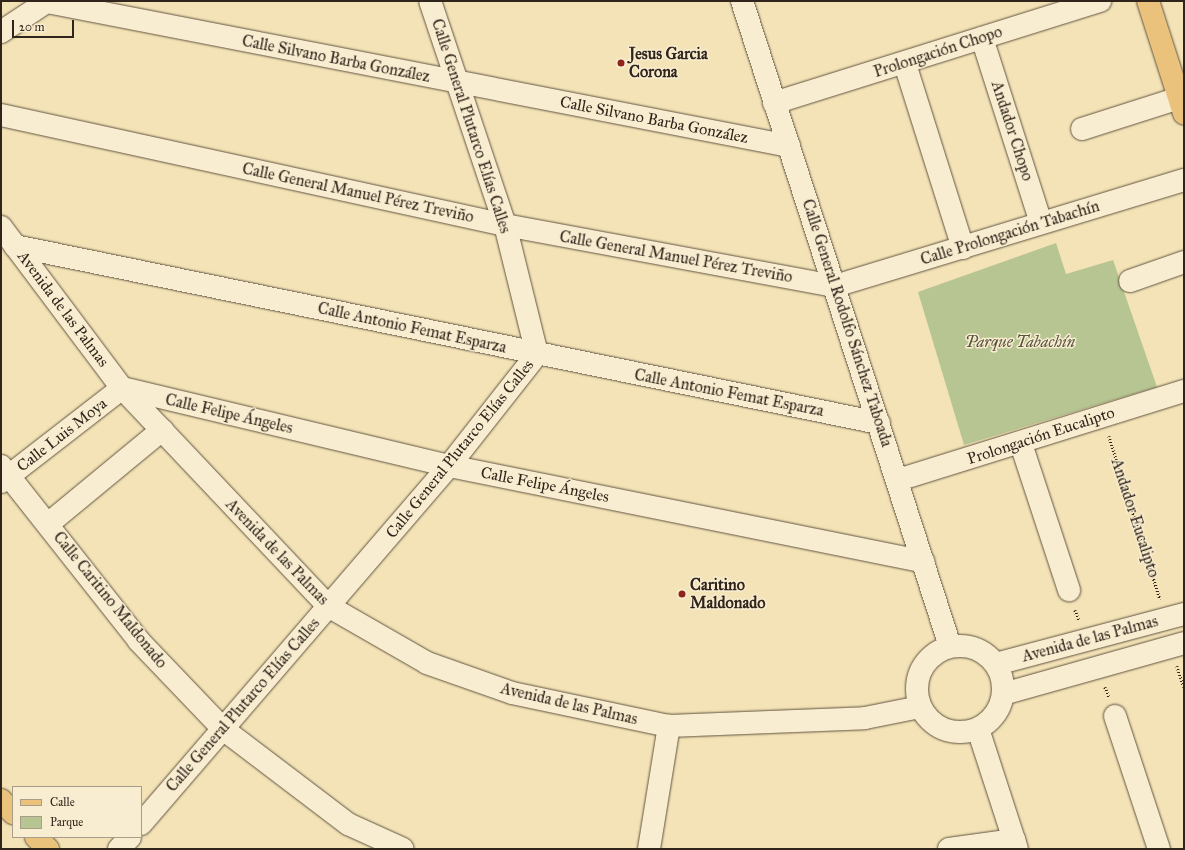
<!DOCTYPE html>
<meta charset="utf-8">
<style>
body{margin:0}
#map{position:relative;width:1185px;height:850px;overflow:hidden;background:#f4e3b6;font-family:"IM FELL Great Primer",serif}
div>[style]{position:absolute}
.green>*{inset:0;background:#b6c592}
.path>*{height:2.5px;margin-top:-1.25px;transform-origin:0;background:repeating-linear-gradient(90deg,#30241b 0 1px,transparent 0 3px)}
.roads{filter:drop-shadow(0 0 1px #615442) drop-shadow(0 0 1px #615442)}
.minor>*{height:22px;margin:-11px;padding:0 11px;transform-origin:11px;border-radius:11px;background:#f8edd0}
.minor>.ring{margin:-11px;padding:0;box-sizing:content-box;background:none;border:22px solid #f8edd0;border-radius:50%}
.major>*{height:22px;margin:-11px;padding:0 11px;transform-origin:11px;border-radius:11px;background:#eac27b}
.dots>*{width:11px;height:11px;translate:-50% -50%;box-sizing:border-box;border:2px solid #f8edd0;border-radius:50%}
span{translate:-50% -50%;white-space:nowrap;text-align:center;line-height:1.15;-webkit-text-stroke:3px #f8edd0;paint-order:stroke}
.street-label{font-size:16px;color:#30241b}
.poi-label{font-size:16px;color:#30241b;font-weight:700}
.left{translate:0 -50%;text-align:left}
.park-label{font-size:16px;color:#58543f;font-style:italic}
.frame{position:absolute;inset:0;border:2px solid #30241b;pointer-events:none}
.legend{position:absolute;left:12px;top:786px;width:130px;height:52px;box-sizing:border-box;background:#f8edd0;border:1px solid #a89d88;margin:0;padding:5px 7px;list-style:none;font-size:12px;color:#30241b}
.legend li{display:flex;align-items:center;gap:8px;height:20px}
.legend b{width:20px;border:1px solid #a89d88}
.scale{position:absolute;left:12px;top:20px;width:62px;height:18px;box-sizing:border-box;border:2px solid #30241b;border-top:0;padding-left:5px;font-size:12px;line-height:14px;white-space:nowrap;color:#30241b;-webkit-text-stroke:3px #f8edd0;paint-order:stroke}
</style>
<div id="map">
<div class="green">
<div style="clip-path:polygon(1056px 243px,1066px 274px,1113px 260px,1157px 387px,964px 445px,918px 292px)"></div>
</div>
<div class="path">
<div style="left:1109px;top:436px;width:171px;rotate:72.6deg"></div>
<div style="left:1075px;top:610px;width:11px;rotate:68deg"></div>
<div style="left:1177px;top:666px;width:22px;rotate:72deg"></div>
<div style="left:1105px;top:687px;width:11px;rotate:68deg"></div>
</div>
<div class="roads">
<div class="minor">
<div style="left:742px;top:1px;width:678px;rotate:72.13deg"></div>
<div style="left:47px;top:2px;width:756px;rotate:10.98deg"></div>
<div style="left:1px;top:32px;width:56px;rotate:-33.4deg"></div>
<div style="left:982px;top:38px;width:194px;rotate:72.3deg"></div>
<div style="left:905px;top:64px;width:193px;rotate:72.5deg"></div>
<div style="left:774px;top:103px;width:342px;rotate:-17.4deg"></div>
<div style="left:1px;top:115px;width:516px;rotate:12.31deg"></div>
<div style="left:505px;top:225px;width:336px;rotate:10.5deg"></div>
<div style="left:835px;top:286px;width:365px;rotate:-16.9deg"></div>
<div style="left:1082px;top:129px;width:102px;rotate:-17.7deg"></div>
<div style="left:1px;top:227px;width:201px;rotate:53.1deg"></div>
<div style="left:122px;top:388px;width:300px;rotate:46.6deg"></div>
<div style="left:328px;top:606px;width:114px;rotate:29.9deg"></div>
<div style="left:427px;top:663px;width:90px;rotate:19.4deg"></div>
<div style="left:512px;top:693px;width:160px;rotate:11.9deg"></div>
<div style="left:669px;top:726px;width:196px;rotate:-2.3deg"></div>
<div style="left:865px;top:718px;width:56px;rotate:-11.3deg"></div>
<div style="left:15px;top:246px;width:882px;rotate:11.58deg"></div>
<div style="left:1130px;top:281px;width:57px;rotate:-19.4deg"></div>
<div style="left:1021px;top:444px;width:154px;rotate:71.8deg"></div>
<div style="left:1px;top:466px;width:223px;rotate:51.7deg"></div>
<div style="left:139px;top:641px;width:122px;rotate:46.3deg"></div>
<div style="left:223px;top:729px;width:157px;rotate:37.2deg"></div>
<div style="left:348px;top:824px;width:60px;rotate:24.4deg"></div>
<div style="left:898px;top:480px;width:300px;rotate:-17.3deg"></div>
<div style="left:1px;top:482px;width:153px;rotate:-37.8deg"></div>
<div style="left:122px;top:388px;width:336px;rotate:13.4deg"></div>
<div style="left:449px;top:466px;width:484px;rotate:11.4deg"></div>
<div style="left:48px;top:524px;width:148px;rotate:-39.5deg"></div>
<div class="ring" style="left:917px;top:646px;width:64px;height:64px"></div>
<div style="left:996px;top:664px;width:195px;rotate:-14.9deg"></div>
<div style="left:1003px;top:694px;width:188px;rotate:-15.7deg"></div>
<div style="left:1115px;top:716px;width:140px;rotate:71.7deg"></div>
<div style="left:978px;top:729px;width:126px;rotate:72deg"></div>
<div style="left:141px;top:824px;width:472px;rotate:-49.3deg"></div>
<div style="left:449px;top:466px;width:142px;rotate:-51.8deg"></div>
<div style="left:537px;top:354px;width:133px;rotate:-103.9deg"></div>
<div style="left:505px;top:225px;width:236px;rotate:-108.5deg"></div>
<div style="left:119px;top:849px;width:16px;rotate:-47deg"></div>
<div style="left:649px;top:849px;width:125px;rotate:-80.8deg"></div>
<div style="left:949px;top:849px;width:66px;rotate:-7.9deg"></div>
</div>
<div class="major">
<div style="left:1148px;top:1px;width:118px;rotate:72.2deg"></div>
<div style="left:1px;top:800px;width:18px;rotate:47deg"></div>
<div style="left:36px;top:837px;width:17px;rotate:45deg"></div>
</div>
</div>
<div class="dots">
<div style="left:621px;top:63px;background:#8f2418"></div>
<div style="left:682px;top:594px;background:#8f2418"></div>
</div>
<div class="street-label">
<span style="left:938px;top:52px;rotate:-18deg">Prolongación Chopo</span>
<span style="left:336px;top:59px;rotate:11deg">Calle Silvano Barba González</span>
<span style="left:654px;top:120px;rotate:11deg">Calle Silvano Barba González</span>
<span style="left:471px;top:126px;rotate:72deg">Calle General Plutarco Elías Calles</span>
<span style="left:1012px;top:131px;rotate:72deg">Andador Chopo</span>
<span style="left:358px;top:193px;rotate:12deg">Calle General Manuel Pérez Treviño</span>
<span style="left:1010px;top:233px;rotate:-17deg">Calle Prolongación Tabachín</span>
<span style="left:676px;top:257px;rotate:10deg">Calle General Manuel Pérez Treviño</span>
<span style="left:63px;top:309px;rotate:53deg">Avenida de las Palmas</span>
<span style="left:847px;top:323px;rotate:72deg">Calle General Rodolfo Sánchez Taboada</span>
<span style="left:412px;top:328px;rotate:12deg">Calle Antonio Femat Esparza</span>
<span style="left:729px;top:393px;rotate:11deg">Calle Antonio Femat Esparza</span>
<span style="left:229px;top:414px;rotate:13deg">Calle Felipe Ángeles</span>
<span style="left:62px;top:435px;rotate:-38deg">Calle Luis Moya</span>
<span style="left:1041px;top:436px;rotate:-18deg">Prolongación Eucalipto</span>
<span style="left:460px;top:449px;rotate:-51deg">Calle General Plutarco Elías Calles</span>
<span style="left:545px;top:485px;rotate:11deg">Calle Felipe Ángeles</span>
<span style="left:1135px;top:518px;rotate:72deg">Andador Eucalipto</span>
<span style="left:277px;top:552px;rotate:46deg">Avenida de las Palmas</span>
<span style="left:110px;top:600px;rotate:51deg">Calle Caritino Maldonado</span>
<span style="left:1090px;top:639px;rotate:-15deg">Avenida de las Palmas</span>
<span style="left:569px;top:704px;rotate:13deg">Avenida de las Palmas</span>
<span style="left:243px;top:705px;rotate:-49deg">Calle General Plutarco Elías Calles</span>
</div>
<div class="poi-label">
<span class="left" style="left:629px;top:63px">Jesus Garcia<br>Corona</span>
<span class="left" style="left:690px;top:594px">Caritino<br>Maldonado</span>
</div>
<div class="park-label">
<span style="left:1020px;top:342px">Parque Tabachín</span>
</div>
<div class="frame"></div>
<ul class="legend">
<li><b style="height:5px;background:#eac27b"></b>Calle</li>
<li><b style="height:11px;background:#b6c592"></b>Parque</li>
</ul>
<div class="scale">20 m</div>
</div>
